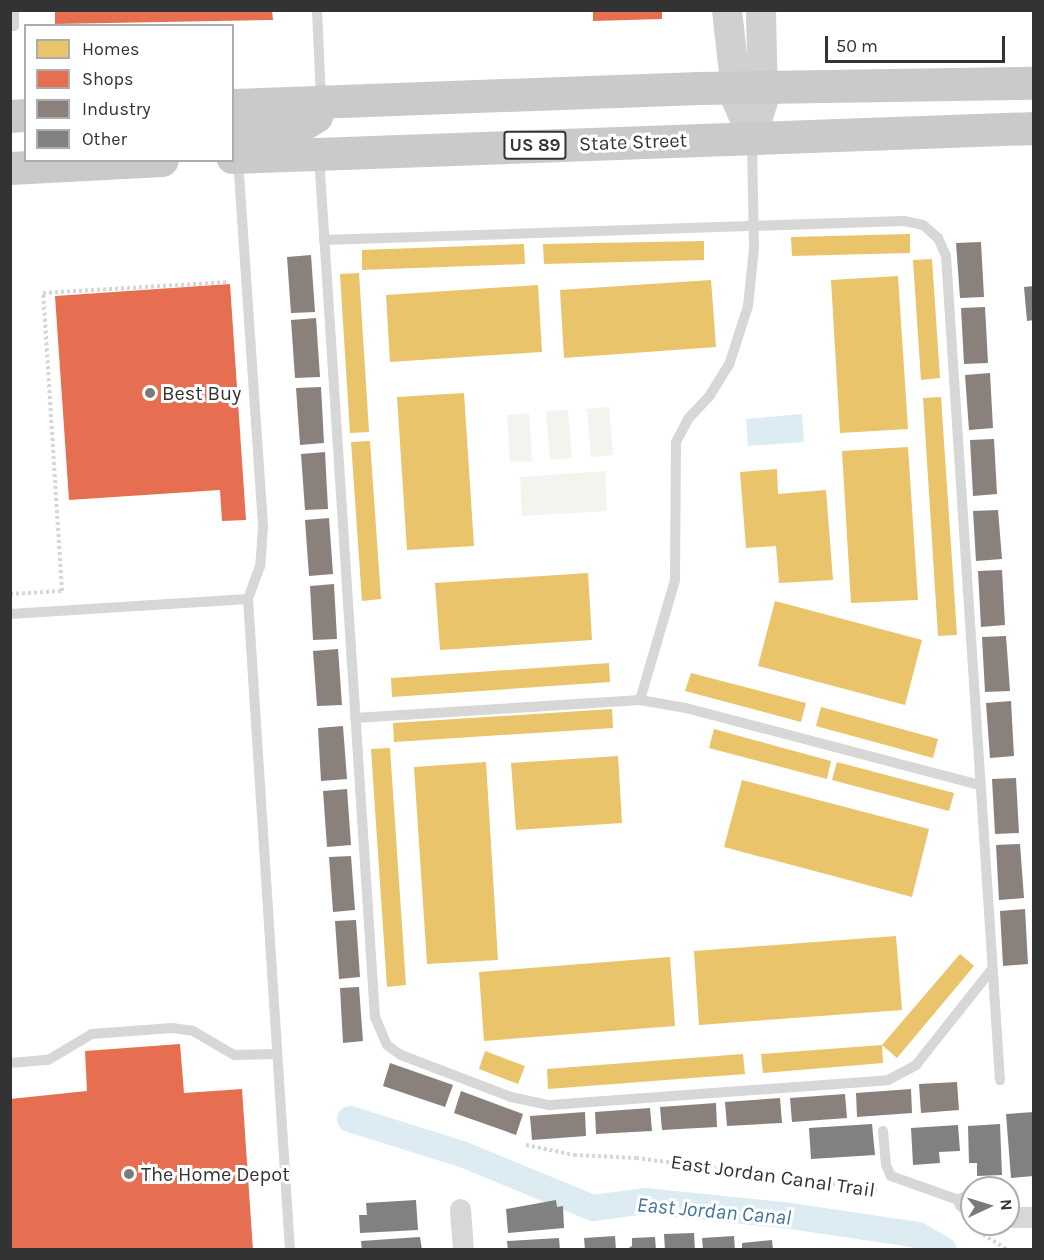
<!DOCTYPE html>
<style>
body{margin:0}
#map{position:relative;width:1044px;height:1260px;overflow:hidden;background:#fff;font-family:Karla,sans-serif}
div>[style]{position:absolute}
.green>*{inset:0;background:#f1f5ed}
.water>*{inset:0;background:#ddebf3}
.homes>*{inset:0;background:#e9c46a}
.shops>*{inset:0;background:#e76f51}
.industry>*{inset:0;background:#8a817c}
.canal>*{height:26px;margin:-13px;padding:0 13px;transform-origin:13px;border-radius:13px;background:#ddebf3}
.building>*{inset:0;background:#818181}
.path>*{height:4px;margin-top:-2px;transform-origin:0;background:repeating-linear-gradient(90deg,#d6d6d6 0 3px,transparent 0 6px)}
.lane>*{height:10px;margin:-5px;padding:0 5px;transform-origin:5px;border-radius:5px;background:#d7d7d7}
.street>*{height:21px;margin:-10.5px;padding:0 10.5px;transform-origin:10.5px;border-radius:10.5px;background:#d7d7d7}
.secondary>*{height:30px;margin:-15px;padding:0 15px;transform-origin:15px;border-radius:15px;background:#d0d0d0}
.primary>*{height:33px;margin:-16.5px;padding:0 16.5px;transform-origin:16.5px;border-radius:16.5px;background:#cacaca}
.dots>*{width:16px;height:16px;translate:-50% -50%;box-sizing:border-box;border:3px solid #fff;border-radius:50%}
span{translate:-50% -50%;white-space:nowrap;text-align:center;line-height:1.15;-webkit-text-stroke:6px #fff;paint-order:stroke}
.shield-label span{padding:2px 4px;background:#fff;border:2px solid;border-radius:4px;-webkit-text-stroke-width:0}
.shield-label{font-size:18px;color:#333;font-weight:700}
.street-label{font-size:20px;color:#333}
.poi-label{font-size:20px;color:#333}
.left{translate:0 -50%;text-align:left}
.water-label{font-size:21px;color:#3f7597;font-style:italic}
.frame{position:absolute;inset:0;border:12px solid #333;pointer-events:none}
.legend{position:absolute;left:24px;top:24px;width:210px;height:138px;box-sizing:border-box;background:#fff;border:2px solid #adadad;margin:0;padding:8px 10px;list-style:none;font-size:18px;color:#333}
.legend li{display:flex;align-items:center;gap:12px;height:30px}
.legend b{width:30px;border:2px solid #adadad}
.north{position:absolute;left:960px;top:1176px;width:60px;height:60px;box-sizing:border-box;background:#fff;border:2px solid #adadad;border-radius:50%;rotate:86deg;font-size:16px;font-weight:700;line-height:24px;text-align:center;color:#333}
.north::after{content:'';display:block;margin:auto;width:21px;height:27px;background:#7a7a7a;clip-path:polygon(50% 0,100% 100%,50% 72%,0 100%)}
.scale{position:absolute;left:825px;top:36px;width:180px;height:27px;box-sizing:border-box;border:3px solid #333;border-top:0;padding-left:8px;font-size:18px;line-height:21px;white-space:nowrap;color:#333;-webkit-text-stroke:4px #fff;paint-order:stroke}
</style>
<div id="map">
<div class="green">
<div style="clip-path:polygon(609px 407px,613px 455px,591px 457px,587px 409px)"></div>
<div style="clip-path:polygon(568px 410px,572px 458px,550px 460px,546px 411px)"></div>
<div style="clip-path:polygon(529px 413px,532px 461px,510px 462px,507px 415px)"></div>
<div style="clip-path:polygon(605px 471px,607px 511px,522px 516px,520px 477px)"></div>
</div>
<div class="water">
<div style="clip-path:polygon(802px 414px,804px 442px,748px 446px,746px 419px)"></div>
</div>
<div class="homes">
<div style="clip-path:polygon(910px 234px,910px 253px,792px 256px,791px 237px)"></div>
<div style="clip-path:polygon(704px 241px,704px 260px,544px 264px,543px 244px)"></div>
<div style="clip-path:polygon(524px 244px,525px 264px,362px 270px,362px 250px)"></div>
<div style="clip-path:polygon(932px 259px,940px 378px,921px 380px,913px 260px)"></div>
<div style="clip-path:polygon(359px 273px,369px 432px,350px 433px,340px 274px)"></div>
<div style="clip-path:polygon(898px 276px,908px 429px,840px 433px,831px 280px)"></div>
<div style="clip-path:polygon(711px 280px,716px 347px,564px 358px,560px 290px)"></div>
<div style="clip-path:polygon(538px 285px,542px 352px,390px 362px,386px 295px)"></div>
<div style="clip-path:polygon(464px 393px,474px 546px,407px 550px,397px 397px)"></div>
<div style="clip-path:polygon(941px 397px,957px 635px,938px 636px,923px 398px)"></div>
<div style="clip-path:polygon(370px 441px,381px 599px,362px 601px,351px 442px)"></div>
<div style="clip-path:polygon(908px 447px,918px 600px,851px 603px,842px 451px)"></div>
<div style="clip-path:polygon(777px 469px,778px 494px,826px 490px,833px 580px,779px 583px,776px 546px,746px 548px,740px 472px)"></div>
<div style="clip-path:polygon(588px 573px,592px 640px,440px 650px,435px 583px)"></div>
<div style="clip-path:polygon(775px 601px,922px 640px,905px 705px,758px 666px)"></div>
<div style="clip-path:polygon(609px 663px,610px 682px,392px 697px,391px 678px)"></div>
<div style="clip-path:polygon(691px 673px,806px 703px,801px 722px,685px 691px)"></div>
<div style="clip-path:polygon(821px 707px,938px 739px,933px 758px,816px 726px)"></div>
<div style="clip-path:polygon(612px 709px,613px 728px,394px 742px,393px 723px)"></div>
<div style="clip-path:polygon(714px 729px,831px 761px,827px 779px,709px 748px)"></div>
<div style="clip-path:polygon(390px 748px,406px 985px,387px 987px,371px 749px)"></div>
<div style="clip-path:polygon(618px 756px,622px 823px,516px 830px,511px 763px)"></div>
<div style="clip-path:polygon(486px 762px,498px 960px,427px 964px,414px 767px)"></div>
<div style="clip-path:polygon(837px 762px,954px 793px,949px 811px,832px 780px)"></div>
<div style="clip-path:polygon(742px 780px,929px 829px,912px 897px,724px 847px)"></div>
<div style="clip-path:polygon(896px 936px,902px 1010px,699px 1025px,694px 951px)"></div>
<div style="clip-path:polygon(960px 954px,974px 966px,897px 1058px,882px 1045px)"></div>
<div style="clip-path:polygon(670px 957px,675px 1026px,484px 1041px,479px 972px)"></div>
<div style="clip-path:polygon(882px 1045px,883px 1063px,763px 1073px,761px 1054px)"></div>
<div style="clip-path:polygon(485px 1051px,525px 1066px,518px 1084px,479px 1069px)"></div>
<div style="clip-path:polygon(743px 1054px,745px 1074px,548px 1089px,547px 1069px)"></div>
</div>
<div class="shops">
<div style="clip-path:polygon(55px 10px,272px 10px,273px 20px,55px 24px)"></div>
<div style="clip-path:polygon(593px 10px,662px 10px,662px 19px,593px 21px)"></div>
<div style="clip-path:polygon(230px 284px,246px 520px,222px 521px,220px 490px,69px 500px,55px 296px)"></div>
<div style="clip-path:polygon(180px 1044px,184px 1093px,242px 1089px,253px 1250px,10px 1250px,10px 1099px,87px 1091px,85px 1051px)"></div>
</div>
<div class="industry">
<div style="clip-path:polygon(981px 242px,984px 297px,960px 298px,956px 243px)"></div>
<div style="clip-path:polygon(311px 255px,315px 312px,291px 313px,287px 257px)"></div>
<div style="clip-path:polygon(985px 307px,988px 363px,964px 364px,961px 308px)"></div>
<div style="clip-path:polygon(316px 318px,320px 377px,295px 378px,291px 320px)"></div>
<div style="clip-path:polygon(990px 373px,993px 428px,969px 430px,965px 375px)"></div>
<div style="clip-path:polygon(321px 387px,324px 443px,300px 445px,296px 388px)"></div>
<div style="clip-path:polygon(994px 439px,997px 494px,973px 496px,970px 440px)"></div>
<div style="clip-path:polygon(325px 452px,328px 509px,305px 510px,301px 454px)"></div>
<div style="clip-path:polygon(998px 510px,1002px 559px,976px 561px,973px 511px)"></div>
<div style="clip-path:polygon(329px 518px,333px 574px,309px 576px,305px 520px)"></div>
<div style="clip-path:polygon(1002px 570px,1005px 625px,981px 627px,978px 571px)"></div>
<div style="clip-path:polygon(334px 584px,337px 639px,313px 640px,310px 586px)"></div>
<div style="clip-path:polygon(1006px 636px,1010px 691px,985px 692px,982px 637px)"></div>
<div style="clip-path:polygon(338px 649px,342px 705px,317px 706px,313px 651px)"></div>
<div style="clip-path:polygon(1011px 701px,1014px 756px,990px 758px,986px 703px)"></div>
<div style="clip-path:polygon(343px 726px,347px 779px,321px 781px,318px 728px)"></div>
<div style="clip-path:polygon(1016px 778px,1019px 833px,995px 834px,992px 779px)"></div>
<div style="clip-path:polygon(347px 789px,351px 845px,327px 847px,323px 791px)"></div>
<div style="clip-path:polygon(1020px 844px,1024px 898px,999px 900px,996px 845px)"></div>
<div style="clip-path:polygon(351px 856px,355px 910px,333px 912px,329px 857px)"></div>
<div style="clip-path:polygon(1025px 909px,1028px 964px,1003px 966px,1000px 911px)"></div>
<div style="clip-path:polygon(356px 920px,360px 977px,339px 979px,335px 921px)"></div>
<div style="clip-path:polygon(359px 987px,363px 1041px,343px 1043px,340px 988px)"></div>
<div style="clip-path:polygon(390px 1063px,453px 1085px,445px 1107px,383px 1086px)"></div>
<div style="clip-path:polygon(957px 1082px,959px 1110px,921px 1113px,919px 1084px)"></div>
<div style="clip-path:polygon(911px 1089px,912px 1113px,857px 1117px,856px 1093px)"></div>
<div style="clip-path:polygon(461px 1091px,523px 1114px,516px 1135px,454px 1113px)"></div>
<div style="clip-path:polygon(845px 1094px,847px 1118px,792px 1122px,790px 1098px)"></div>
<div style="clip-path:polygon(780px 1098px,782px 1123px,727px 1126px,725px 1102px)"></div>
<div style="clip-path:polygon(716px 1103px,717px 1127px,662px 1130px,660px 1107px)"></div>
<div style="clip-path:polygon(650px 1108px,652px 1131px,596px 1134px,595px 1112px)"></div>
<div style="clip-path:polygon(585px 1112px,586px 1136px,532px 1140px,530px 1116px)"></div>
</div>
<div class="canal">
<div style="left:350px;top:1119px;width:117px;rotate:17.4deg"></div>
<div style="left:462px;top:1154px;width:142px;rotate:22.4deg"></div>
<div style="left:593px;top:1208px;width:52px;rotate:-7.7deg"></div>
<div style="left:645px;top:1201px;width:140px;rotate:5.8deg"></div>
<div style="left:784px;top:1215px;width:135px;rotate:8.5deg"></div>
<div style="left:918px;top:1235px;width:30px;rotate:30deg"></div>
</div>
<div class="building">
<div style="clip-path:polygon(1034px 286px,1034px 320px,1027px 321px,1024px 287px)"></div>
<div style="clip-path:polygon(1034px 1112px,1034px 1176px,1011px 1178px,1006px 1114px)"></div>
<div style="clip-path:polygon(872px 1124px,875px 1155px,811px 1159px,809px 1128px)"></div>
<div style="clip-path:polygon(1000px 1124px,1002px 1175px,977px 1176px,977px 1163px,969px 1163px,968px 1126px)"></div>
<div style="clip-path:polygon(958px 1125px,960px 1151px,939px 1152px,940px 1163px,913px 1165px,911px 1128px)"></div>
<div style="clip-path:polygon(416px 1200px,418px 1230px,360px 1233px,359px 1215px,367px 1215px,366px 1203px)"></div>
<div style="clip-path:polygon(556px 1200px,557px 1207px,563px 1206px,564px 1228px,508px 1233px,506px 1209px)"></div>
<div style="clip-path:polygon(694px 1233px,695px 1250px,665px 1250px,664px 1234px)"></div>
<div style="clip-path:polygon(615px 1236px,616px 1250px,585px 1250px,584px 1238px)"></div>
<div style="clip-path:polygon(734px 1236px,735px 1250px,703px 1250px,702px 1238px)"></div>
<div style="clip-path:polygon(420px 1237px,422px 1250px,362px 1250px,361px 1241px)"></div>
<div style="clip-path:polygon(655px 1237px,656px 1250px,625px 1250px,632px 1246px,632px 1238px)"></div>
<div style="clip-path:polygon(559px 1238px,560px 1250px,508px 1250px,507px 1241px)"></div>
<div style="clip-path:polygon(772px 1240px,773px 1250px,742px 1250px,742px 1243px)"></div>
</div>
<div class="path">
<div style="left:10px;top:594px;width:52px;rotate:-3.3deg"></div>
<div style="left:62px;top:591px;width:299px;rotate:-93.6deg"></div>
<div style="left:43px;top:293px;width:186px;rotate:-3.4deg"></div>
<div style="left:526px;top:1145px;width:49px;rotate:11.8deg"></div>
<div style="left:574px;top:1155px;width:62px;rotate:2.8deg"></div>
<div style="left:636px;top:1158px;width:246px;rotate:7.5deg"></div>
<div style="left:973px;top:1228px;width:41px;rotate:32.2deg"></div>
</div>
<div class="lane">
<div style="left:317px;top:10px;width:88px;rotate:87.4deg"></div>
<div style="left:10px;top:26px;width:4px"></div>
<div style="left:14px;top:26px;width:16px;rotate:-90deg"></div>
<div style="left:319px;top:156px;width:863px;rotate:86.28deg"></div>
<div style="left:375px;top:1017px;width:30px;rotate:67deg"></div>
<div style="left:387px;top:1045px;width:17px;rotate:36deg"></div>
<div style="left:401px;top:1055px;width:118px;rotate:20.9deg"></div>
<div style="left:511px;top:1097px;width:40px;rotate:12deg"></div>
<div style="left:550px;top:1105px;width:339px;rotate:-4.2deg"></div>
<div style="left:888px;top:1080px;width:32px;rotate:-28deg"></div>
<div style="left:916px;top:1065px;width:122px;rotate:-51.6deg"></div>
<div style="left:238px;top:159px;width:369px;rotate:86.1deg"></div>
<div style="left:263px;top:527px;width:39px;rotate:94deg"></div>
<div style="left:260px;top:566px;width:35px;rotate:110deg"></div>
<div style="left:248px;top:599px;width:652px;rotate:86.31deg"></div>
<div style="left:324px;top:240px;width:580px;rotate:-1.88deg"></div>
<div style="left:904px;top:221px;width:19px;rotate:12deg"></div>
<div style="left:923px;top:225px;width:20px;rotate:41deg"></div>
<div style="left:938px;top:238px;width:20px;rotate:66deg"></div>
<div style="left:946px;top:256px;width:826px;rotate:86.25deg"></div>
<div style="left:10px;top:614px;width:238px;rotate:-3.6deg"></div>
<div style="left:640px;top:700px;width:125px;rotate:-73.7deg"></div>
<div style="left:675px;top:580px;width:138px;rotate:-89.6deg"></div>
<div style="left:676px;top:442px;width:26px;rotate:-62deg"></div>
<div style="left:688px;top:419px;width:33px;rotate:-47deg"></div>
<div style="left:710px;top:395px;width:36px;rotate:-58deg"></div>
<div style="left:729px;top:365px;width:62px;rotate:-72.1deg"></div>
<div style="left:748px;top:306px;width:58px;rotate:-84.1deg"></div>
<div style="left:754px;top:248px;width:107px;rotate:-91.1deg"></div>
<div style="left:355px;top:718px;width:286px;rotate:-3.6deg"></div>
<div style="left:640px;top:700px;width:47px;rotate:9.9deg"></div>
<div style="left:686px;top:708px;width:304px;rotate:14.7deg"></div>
<div style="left:10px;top:1063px;width:38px;rotate:-5deg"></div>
<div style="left:48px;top:1060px;width:51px;rotate:-30.6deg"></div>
<div style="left:92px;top:1034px;width:80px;rotate:-4.3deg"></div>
<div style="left:172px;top:1028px;width:21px;rotate:8deg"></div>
<div style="left:193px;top:1031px;width:48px;rotate:30.3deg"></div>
<div style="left:234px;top:1055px;width:43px;rotate:-1.3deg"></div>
<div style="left:883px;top:1131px;width:34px;rotate:85deg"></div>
<div style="left:886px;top:1165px;width:12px;rotate:66deg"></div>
<div style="left:891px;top:1176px;width:77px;rotate:19.6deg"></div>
</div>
<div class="street">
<div style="left:964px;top:1202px;width:9px;rotate:32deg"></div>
<div style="left:460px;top:1209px;width:41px;rotate:85.8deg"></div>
<div style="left:1008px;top:1217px;width:26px"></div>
</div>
<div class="secondary">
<div style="left:727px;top:10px;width:92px;rotate:83.7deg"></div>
<div style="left:737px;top:101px;width:39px;rotate:67deg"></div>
<div style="left:752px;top:137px;width:39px;rotate:-73deg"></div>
<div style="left:763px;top:100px;width:90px;rotate:-91.3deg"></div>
</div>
<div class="primary">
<div style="left:232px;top:105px;width:467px;rotate:-2.1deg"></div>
<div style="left:699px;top:88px;width:335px;rotate:-0.9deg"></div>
<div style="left:10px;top:116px;width:16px;rotate:-4deg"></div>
<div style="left:232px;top:130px;width:68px;rotate:-3.4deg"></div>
<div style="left:300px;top:126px;width:19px;rotate:-32deg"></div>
<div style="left:316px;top:116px;width:16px;rotate:-72deg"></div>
<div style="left:232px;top:157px;width:803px;rotate:-2.07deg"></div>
<div style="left:10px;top:168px;width:152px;rotate:-3deg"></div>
</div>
<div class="dots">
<div style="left:150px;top:393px;background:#7a7a7a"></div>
<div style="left:129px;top:1174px;background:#7a7a7a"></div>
</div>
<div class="shield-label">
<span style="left:535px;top:145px">US 89</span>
</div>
<div class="street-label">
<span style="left:633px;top:142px;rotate:-2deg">State Street</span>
<span style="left:773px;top:1176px;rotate:8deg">East Jordan Canal Trail</span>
</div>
<div class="poi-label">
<span class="left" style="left:162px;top:393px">Best Buy</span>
<span class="left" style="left:141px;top:1174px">The Home Depot</span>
</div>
<div class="water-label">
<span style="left:714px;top:1211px;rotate:5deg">East Jordan Canal</span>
</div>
<div class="frame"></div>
<ul class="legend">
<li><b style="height:16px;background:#e9c46a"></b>Homes</li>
<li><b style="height:16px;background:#e76f51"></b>Shops</li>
<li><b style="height:16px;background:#8a817c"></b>Industry</li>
<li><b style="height:16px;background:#818181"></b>Other</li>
</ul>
<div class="north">N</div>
<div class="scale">50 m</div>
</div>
